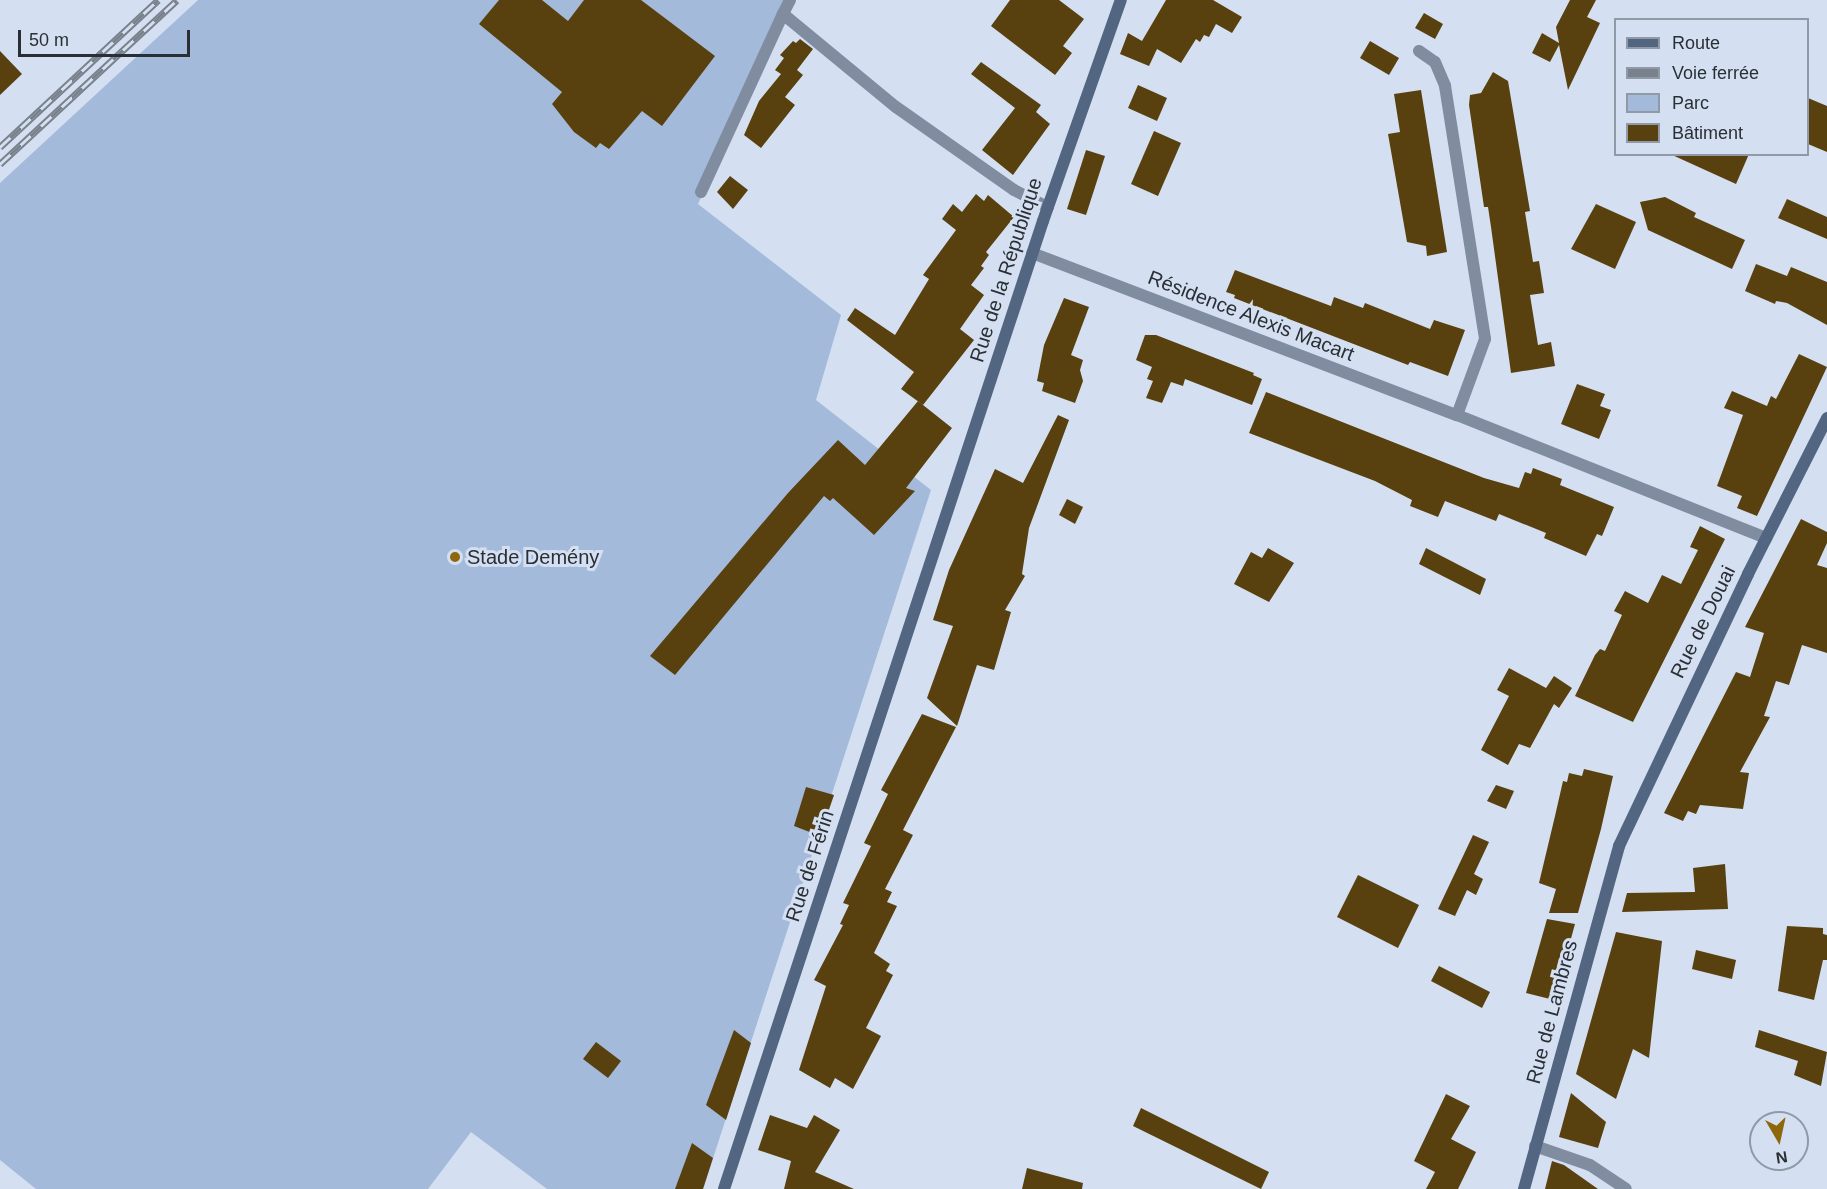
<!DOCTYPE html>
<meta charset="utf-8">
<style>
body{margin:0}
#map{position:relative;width:1827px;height:1189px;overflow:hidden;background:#d4e0f1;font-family:Arial,sans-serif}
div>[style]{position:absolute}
.green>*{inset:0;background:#a4badb}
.building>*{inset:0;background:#58400f}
.street>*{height:12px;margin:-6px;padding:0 6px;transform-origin:6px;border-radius:6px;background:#808da0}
.secondary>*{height:12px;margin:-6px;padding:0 6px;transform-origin:6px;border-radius:6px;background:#536681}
.rail>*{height:7px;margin-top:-3.5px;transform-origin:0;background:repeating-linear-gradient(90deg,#d4e0f1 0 14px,#79818c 0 28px);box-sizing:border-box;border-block:2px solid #79818c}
.dots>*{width:16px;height:16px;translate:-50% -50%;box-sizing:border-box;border:3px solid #d4e0f1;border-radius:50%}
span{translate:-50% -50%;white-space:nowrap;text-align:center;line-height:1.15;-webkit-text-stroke:6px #d4e0f1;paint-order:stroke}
.street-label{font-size:20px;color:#2a2f35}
.poi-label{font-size:20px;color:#2a2f35}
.left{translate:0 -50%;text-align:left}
.legend{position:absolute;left:1614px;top:18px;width:195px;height:138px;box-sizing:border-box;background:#d4e0f1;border:2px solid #9099a6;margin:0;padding:8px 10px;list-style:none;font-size:18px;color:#2a2f35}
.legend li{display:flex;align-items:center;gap:12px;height:30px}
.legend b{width:30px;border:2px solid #9099a6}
.north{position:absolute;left:1749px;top:1111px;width:60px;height:60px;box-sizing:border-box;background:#d4e0f1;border:2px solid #9099a6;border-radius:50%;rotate:171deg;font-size:16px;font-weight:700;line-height:24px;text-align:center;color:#2a2f35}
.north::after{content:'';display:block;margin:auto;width:21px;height:27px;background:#8e670c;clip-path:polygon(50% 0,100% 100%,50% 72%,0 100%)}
.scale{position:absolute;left:18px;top:30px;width:172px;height:27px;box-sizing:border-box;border:3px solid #2a2f35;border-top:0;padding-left:8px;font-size:18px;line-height:21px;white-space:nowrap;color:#2a2f35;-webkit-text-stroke:4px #d4e0f1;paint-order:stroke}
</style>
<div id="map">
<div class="green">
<div style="clip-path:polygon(198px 0,791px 0,698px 204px,841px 315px,816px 400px,931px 490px,703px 1189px,547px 1189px,471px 1132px,428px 1189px,36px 1189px,0 1160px,0 183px)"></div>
</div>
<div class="building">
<div style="clip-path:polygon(499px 0,542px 0,568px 21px,584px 0,641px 0,715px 56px,662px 126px,642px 111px,609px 149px,600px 143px,596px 148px,574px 132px,552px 104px,562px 92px,479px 24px)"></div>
<div style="clip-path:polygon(1010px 0,1059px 0,1084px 19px,1063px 46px,1072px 53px,1055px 75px,991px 26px)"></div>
<div style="clip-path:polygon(1166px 0,1213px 0,1242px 17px,1232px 33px,1216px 24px,1209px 37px,1204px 35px,1200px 42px,1196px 39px,1181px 63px,1157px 49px,1149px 66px,1120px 54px,1128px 33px,1142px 41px)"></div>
<div style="clip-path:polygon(1570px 0,1596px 0,1587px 17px,1600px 23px,1568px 90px,1559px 45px,1550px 62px,1532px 53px,1542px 33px,1559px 43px,1556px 27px)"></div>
<div style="clip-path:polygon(1424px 13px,1443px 24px,1435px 39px,1415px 28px)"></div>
<div style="clip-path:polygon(800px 39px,813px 49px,797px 70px,803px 75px,785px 97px,795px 105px,761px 148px,744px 135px,759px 101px,781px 74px,775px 70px,784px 58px,780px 55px,793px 41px,796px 43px)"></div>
<div style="clip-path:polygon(1370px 41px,1399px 58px,1389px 75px,1360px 58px)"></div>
<div style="clip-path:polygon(0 51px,22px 74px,0 95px)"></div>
<div style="clip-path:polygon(981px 62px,1041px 105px,1036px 112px,1050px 124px,1013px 175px,982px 150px,1015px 108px,971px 74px)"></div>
<div style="clip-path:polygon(1493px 72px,1508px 81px,1530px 211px,1525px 212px,1533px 262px,1539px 261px,1544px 293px,1530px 295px,1538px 345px,1551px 342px,1555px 366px,1511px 373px,1491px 227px,1488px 207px,1484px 207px,1469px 105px,1470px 95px,1481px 93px)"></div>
<div style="clip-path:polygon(1138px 85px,1167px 98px,1157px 121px,1128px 108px)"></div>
<div style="clip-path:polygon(1421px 90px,1447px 252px,1427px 256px,1426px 246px,1407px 242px,1388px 134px,1400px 132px,1394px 94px)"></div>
<div style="clip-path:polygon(1808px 98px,1827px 106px,1827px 152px,1808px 144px)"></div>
<div style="clip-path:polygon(1154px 131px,1181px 143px,1158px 196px,1131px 184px)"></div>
<div style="clip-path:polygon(1086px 150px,1105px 156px,1086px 215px,1067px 209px)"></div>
<div style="clip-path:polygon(1670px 154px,1749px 154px,1736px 184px)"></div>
<div style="clip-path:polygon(730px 176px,748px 190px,733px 209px,717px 192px)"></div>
<div style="clip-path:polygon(976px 194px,984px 201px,988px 195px,1014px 217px,986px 252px,989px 255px,981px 266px,984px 268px,971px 285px,984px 295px,960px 329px,974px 340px,923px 405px,901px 389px,914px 372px,847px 320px,855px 308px,895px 335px,929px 279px,923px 275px,956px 230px,942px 219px,953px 204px,962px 212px)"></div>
<div style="clip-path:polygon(1665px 197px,1696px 213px,1694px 217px,1745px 240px,1732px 269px,1648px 230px,1640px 202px)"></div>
<div style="clip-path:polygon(1787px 199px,1827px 217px,1827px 239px,1778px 218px)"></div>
<div style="clip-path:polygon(1596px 204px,1636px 222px,1615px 269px,1571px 249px)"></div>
<div style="clip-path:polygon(1756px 264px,1787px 276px,1791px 267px,1827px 282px,1827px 325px,1787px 303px,1776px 301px,1775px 304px,1745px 291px)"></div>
<div style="clip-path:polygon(1235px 270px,1331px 306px,1334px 297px,1363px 308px,1365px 303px,1430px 329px,1434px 320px,1465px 330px,1448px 376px,1410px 362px,1408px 365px,1234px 298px,1235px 295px,1226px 292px)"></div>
<div style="clip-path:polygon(1064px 298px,1089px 307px,1071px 355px,1083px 360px,1080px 370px,1083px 381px,1075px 403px,1042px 391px,1044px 383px,1037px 381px,1044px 345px)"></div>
<div style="clip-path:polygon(1145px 335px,1156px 335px,1254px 373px,1253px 375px,1262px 379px,1252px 405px,1185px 379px,1183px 386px,1171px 382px,1162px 403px,1146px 398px,1153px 381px,1147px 379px,1152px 367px,1136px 360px)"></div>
<div style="clip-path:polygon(1799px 354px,1827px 367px,1757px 516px,1737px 508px,1742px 496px,1717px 486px,1743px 415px,1724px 408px,1732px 391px,1767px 406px,1771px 396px,1776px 399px)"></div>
<div style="clip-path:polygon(1577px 384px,1605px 394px,1600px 406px,1611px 410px,1599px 439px,1561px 424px)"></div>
<div style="clip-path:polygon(1266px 392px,1484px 478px,1519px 488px,1525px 472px,1531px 474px,1533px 468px,1562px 479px,1560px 485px,1614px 507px,1602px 536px,1597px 534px,1586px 556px,1544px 538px,1546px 533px,1499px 514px,1496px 521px,1445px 501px,1438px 517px,1410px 506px,1412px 500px,1375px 481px,1249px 433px)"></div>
<div style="clip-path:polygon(918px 401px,952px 428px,906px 488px,915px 491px,874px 535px,833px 498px,830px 501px,824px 496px,675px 675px,650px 656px,788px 493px,838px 440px,865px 465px)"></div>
<div style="clip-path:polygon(1058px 415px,1069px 420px,1029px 528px,1022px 574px,1025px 576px,1005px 610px,1011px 612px,994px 670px,977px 665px,957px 726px,927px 698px,953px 626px,933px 620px,949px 570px,995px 469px,1023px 483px)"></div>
<div style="clip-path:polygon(1067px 499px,1083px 507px,1075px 524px,1059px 515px)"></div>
<div style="clip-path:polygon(1801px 519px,1827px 532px,1827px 543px,1817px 565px,1827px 568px,1827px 653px,1802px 645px,1789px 685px,1776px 681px,1764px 716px,1770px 717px,1740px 772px,1749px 773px,1743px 809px,1700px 805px,1696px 814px,1688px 811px,1683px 821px,1664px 813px,1736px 672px,1750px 677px,1764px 633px,1745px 627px)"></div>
<div style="clip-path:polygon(1700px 526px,1725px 539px,1633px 722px,1575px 696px,1595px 655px,1600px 649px,1605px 651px,1622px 615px,1614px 611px,1625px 591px,1648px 603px,1662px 575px,1681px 584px,1698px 550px,1690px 547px)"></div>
<div style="clip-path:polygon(1268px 548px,1294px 563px,1269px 602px,1234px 584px,1251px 552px,1262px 558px)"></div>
<div style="clip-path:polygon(1426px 548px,1486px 579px,1480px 595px,1419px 564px)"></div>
<div style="clip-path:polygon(1509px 668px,1546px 688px,1554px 676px,1572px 688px,1559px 708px,1554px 704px,1530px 748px,1519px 744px,1508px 765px,1481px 750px,1509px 696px,1497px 690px)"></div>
<div style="clip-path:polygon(922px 714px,956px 727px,903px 830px,913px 835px,885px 889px,892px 892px,887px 902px,897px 906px,874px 953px,890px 964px,886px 971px,893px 975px,866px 1028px,881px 1036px,853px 1089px,835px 1078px,830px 1088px,799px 1070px,826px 986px,814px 980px,843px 925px,840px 924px,849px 905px,843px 903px,871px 846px,864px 843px,888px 794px,881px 790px)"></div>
<div style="clip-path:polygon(1584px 769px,1613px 776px,1601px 829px,1578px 913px,1549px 913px,1556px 889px,1539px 883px,1555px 816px,1563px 781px,1567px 782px,1569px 773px,1582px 776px)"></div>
<div style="clip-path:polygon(1496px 785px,1514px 791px,1506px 809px,1487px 801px)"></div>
<div style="clip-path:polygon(806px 787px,834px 795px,820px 836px,794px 826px)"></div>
<div style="clip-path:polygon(1473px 835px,1489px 842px,1474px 874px,1483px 879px,1476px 895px,1467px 890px,1455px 916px,1438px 909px)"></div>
<div style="clip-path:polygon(1725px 864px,1728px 909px,1622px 912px,1627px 893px,1695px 892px,1693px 868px)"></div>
<div style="clip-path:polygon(1358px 875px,1419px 905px,1398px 948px,1337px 917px)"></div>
<div style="clip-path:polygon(1547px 919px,1575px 924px,1554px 1000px,1526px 993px)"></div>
<div style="clip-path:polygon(1787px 926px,1823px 928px,1823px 934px,1827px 935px,1827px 960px,1823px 960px,1814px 1000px,1778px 991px)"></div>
<div style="clip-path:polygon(1616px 932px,1662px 941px,1649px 1058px,1633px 1049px,1616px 1099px,1576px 1074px)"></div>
<div style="clip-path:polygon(1696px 950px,1736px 960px,1732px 979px,1692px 969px)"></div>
<div style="clip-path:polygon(1439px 966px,1490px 992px,1482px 1008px,1431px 981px)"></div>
<div style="clip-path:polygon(734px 1030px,751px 1043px,726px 1120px,706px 1105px)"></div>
<div style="clip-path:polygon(1759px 1030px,1827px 1052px,1821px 1086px,1794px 1075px,1798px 1061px,1755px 1047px)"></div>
<div style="clip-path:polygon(596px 1042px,621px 1061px,608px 1078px,583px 1059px)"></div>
<div style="clip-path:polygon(1571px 1093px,1606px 1122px,1598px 1148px,1559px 1137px)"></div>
<div style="clip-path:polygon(1446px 1094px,1470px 1106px,1451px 1139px,1476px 1152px,1458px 1189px,1426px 1189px,1435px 1172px,1414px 1161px)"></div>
<div style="clip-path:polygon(1141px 1108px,1269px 1172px,1261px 1189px,1133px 1126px)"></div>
<div style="clip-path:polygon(770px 1115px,807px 1128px,814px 1115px,840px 1130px,815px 1172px,854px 1189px,784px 1189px,791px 1161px,758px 1150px)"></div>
<div style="clip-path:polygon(692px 1143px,713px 1158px,703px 1189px,675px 1189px)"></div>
<div style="clip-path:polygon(1552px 1161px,1564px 1165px,1598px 1189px,1545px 1189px)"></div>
<div style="clip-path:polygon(1027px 1168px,1083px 1183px,1082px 1189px,1022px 1189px)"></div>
</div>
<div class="street">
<div style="left:790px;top:0;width:16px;rotate:117deg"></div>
<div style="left:783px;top:14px;width:146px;rotate:39.5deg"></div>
<div style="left:896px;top:107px;width:144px;rotate:35.1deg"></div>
<div style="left:1014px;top:190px;width:38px;rotate:27deg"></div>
<div style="left:1419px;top:51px;width:19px;rotate:35deg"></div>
<div style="left:1435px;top:62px;width:26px;rotate:67deg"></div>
<div style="left:1445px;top:86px;width:256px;rotate:81deg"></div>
<div style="left:1485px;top:339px;width:81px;rotate:110.2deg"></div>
<div style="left:701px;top:192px;width:196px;rotate:-65.3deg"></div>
<div style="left:1032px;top:253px;width:455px;rotate:20.9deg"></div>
<div style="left:1457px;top:415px;width:333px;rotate:21.7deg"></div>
<div style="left:1535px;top:1146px;width:58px;rotate:19.1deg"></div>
<div style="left:1590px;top:1165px;width:43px;rotate:33.7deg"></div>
</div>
<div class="secondary">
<div style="left:724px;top:1189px;width:1019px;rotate:-71.76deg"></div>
<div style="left:1043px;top:221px;width:234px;rotate:-70.6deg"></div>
<div style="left:1524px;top:1189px;width:356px;rotate:-74.5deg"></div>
<div style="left:1619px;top:846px;width:301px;rotate:-64.6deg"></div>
<div style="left:1748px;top:574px;width:175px;rotate:-63.1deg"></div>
</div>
<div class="rail">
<div style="left:0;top:147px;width:216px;rotate:-42.9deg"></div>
<div style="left:0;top:164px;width:241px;rotate:-42.8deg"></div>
</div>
<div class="dots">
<div style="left:455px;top:557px;background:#8e670c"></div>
</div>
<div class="street-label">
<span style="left:1006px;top:270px;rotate:-72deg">Rue de la République</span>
<span style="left:1251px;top:316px;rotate:21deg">Résidence Alexis Macart</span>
<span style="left:1703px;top:622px;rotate:-64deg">Rue de Douai</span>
<span style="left:810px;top:866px;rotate:-72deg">Rue de Férin</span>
<span style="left:1552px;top:1012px;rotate:-75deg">Rue de Lambres</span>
</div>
<div class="poi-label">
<span class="left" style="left:467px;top:557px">Stade Demény</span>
</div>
<ul class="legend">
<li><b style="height:8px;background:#536681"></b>Route</li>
<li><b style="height:8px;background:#79818c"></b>Voie ferrée</li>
<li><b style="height:16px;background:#a4badb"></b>Parc</li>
<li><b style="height:16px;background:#58400f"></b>Bâtiment</li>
</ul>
<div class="north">N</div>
<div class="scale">50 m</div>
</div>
